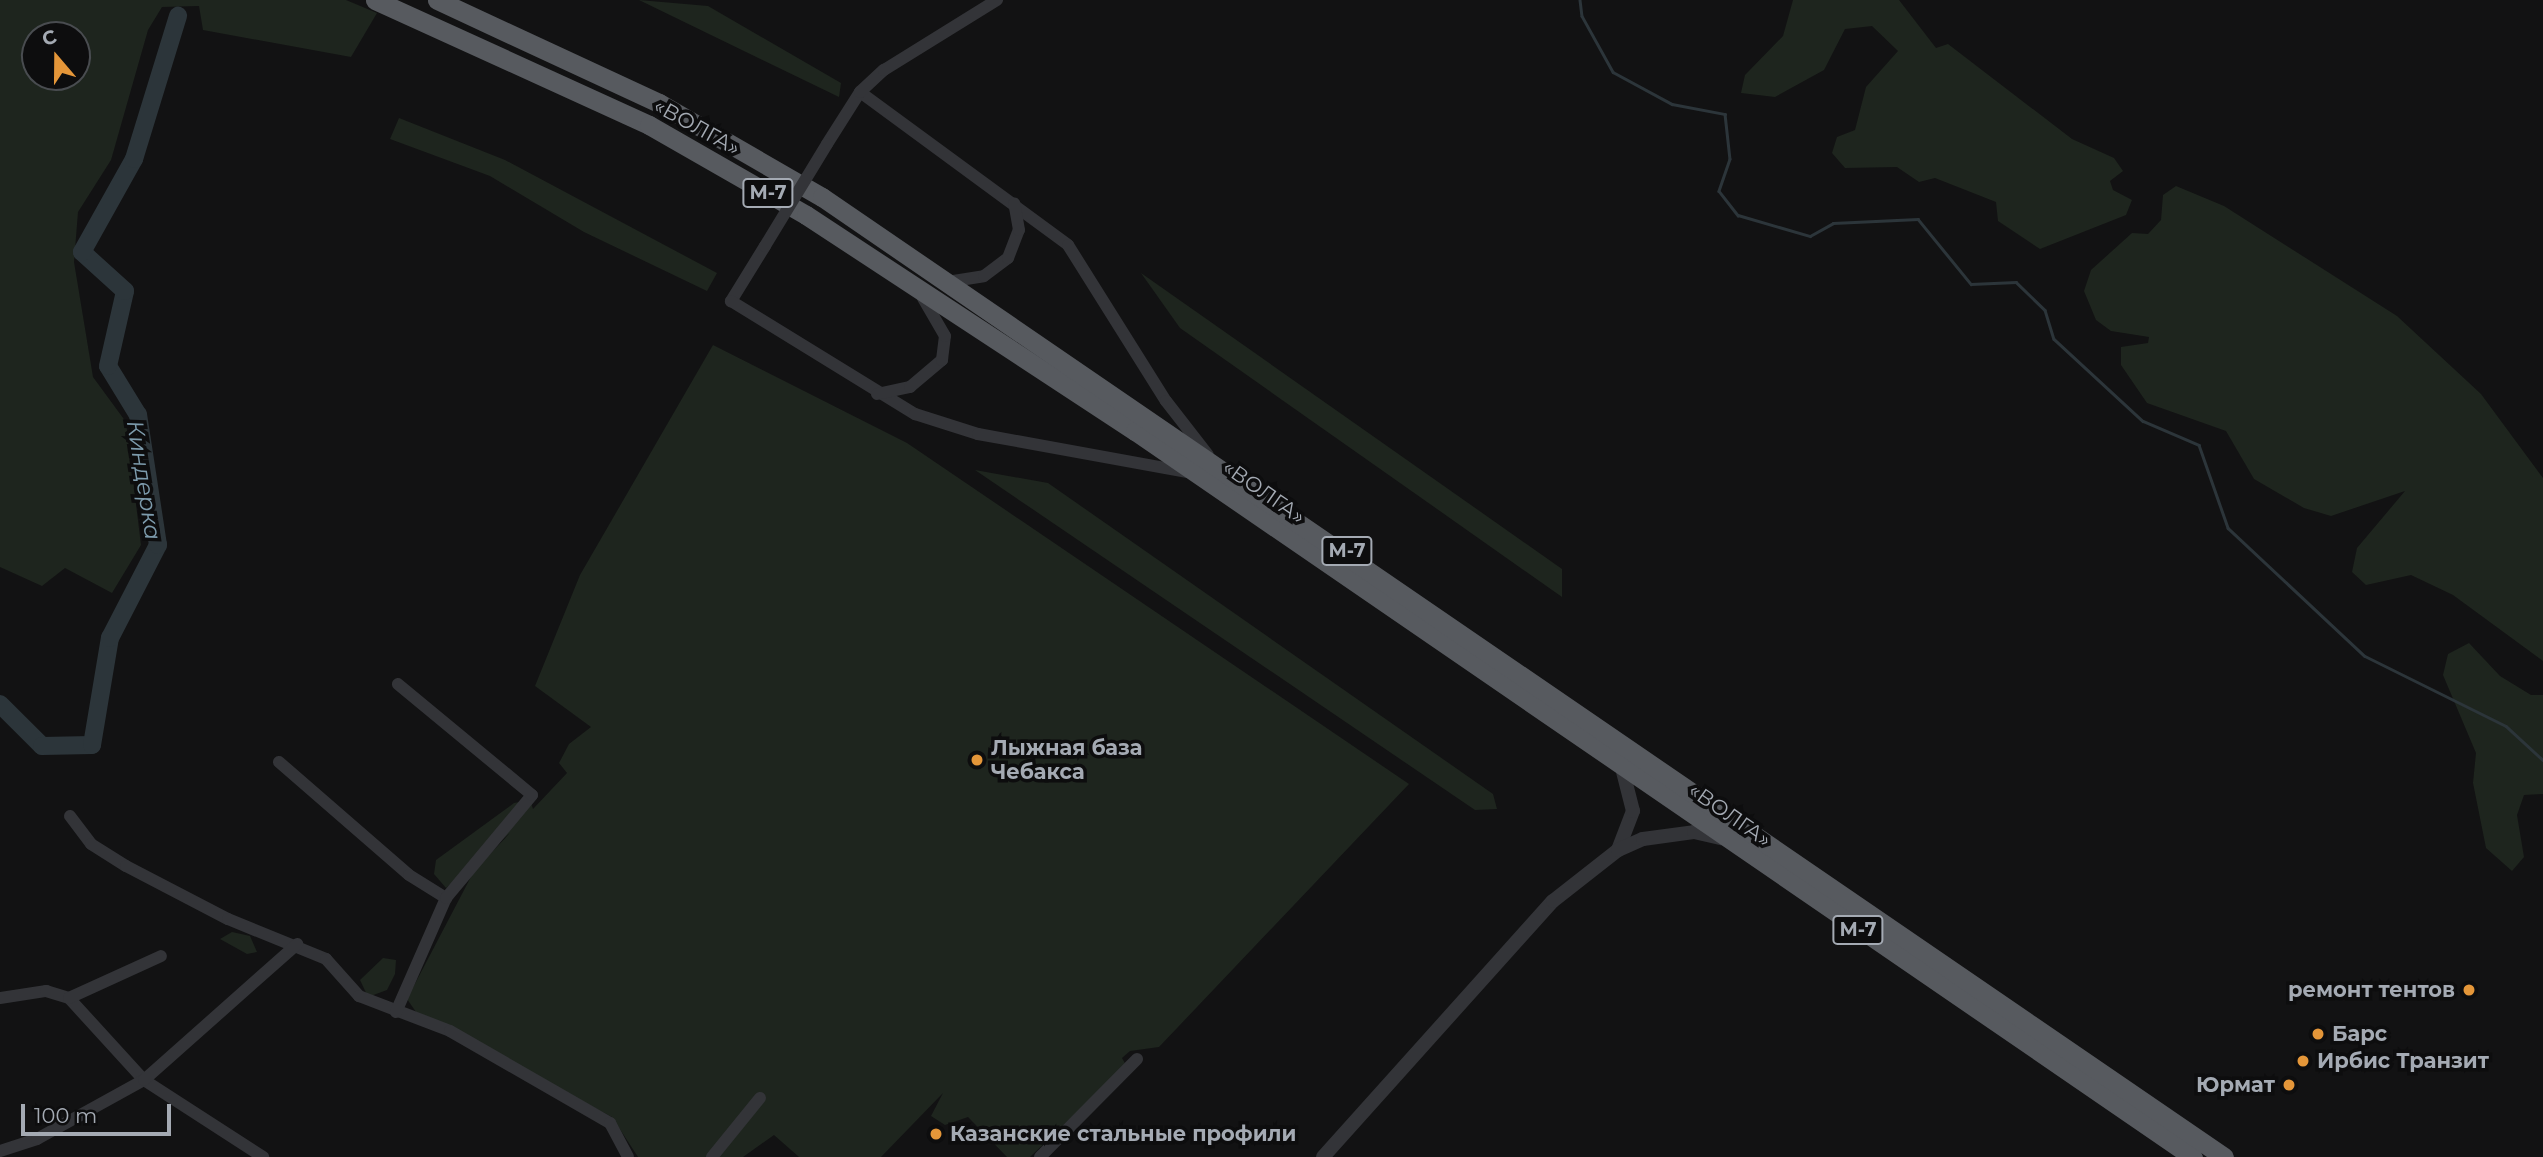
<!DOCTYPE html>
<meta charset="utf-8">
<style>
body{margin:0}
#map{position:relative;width:2543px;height:1157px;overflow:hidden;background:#121213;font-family:Montserrat,sans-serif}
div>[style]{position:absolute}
.green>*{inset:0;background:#1e251e}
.stream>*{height:2.5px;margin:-1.25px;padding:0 1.25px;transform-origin:1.25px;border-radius:1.25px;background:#2c353a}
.river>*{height:18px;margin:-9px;padding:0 9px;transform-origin:9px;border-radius:9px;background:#2c353a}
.minor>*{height:12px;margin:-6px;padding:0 6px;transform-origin:6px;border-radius:6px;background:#333438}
.tertiary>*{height:14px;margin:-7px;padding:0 7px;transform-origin:7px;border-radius:7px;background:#333438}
.trunk>*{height:19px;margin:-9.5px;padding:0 9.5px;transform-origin:9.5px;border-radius:9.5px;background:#575a5f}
.minor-bridge>*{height:12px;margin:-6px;padding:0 6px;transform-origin:6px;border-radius:6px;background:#333438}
.dots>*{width:19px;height:19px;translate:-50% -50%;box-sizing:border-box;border:4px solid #0d0d0e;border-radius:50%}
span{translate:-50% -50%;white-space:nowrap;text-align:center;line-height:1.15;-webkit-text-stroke:7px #0d0d0e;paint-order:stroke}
.shield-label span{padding:2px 5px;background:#0d0d0e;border:2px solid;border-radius:5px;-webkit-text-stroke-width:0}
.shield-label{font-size:19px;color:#a4aab3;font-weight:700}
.street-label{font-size:21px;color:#a4aab3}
.poi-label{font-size:21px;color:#a4aab3;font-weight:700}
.left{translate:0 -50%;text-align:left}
.right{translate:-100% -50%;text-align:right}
.water-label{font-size:23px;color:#7d9bac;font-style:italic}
.north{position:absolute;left:21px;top:21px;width:70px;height:70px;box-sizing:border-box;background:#0d0d0e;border:2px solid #494c50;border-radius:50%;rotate:340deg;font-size:19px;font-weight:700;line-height:28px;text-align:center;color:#a4aab3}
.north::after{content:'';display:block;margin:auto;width:24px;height:32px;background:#e49639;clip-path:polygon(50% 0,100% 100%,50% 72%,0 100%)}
.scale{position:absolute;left:21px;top:1104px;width:150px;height:32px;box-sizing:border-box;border:4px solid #a4aab3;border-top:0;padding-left:9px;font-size:21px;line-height:24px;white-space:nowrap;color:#a4aab3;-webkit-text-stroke:5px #0d0d0e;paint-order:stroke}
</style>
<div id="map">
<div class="green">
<div style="clip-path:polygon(evenodd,0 0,346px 0,377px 13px,351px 57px,203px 30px,199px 6px,162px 7px,148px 30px,111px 160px,78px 212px,74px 262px,93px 377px,126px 422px,141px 545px,112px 593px,65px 568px,42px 586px,0 567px,0 0,35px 35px,77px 35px,77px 77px,35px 77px,35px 35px)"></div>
<div style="clip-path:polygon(639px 0,708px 6px,841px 83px,839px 97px)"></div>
<div style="clip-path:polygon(1793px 0,1899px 0,1936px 48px,1948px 44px,2072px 139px,2114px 158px,2123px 171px,2110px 181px,2113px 190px,2132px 200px,2126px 215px,2040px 249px,1998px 221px,1996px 202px,1935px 178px,1919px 182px,1897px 167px,1845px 168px,1832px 153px,1837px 137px,1855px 130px,1866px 87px,1898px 51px,1872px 26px,1845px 29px,1824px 70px,1775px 97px,1741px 93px,1745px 75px,1783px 36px)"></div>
<div style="clip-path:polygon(399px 118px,505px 160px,717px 273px,707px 291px,584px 232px,490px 176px,390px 139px)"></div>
<div style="clip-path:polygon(2176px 186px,2224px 206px,2397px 316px,2481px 394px,2543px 478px,2543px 661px,2453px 595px,2411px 575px,2366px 585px,2352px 572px,2357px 548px,2405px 491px,2331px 516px,2304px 508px,2254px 479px,2226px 431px,2147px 403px,2121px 365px,2121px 347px,2148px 343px,2149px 337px,2111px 331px,2096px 320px,2084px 291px,2091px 270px,2132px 233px,2148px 234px,2161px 220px,2163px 195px)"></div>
<div style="clip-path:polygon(1141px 273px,1562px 569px,1562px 597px,1180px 328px)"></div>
<div style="clip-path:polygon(713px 345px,907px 443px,1409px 784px,1159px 1047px,1130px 1051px,1122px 1058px,1126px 1065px,1030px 1157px,1007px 1157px,968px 1117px,945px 1125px,931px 1116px,943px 1093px,881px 1157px,799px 1157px,774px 1135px,743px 1157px,638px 1157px,612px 1117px,416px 1012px,407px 999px,474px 871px,510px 833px,446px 888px,434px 874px,436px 860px,514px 803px,530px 800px,533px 809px,567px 773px,559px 763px,569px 744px,591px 727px,535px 686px,580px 575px)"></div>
<div style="clip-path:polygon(975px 470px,1048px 483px,1493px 794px,1497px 809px,1475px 810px)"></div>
<div style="clip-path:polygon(2469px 643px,2500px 676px,2531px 695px,2543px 695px,2543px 794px,2524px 795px,2517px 815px,2524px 857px,2512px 871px,2486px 848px,2473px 783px,2476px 753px,2443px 675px,2448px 654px)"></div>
<div style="clip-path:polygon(232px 932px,250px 936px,257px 952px,247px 954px,220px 939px)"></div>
<div style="clip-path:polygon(383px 958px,396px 960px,395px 974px,387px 990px,368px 997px,360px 980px)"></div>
</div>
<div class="stream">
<div style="left:1580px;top:0;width:16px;rotate:83deg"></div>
<div style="left:1582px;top:16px;width:64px;rotate:61deg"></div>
<div style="left:1613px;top:72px;width:67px;rotate:28.5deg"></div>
<div style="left:1672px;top:104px;width:54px;rotate:10.7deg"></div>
<div style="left:1725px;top:114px;width:45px;rotate:83.7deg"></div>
<div style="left:1730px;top:159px;width:34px;rotate:109deg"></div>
<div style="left:1719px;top:191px;width:31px;rotate:52deg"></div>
<div style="left:1738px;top:215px;width:75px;rotate:16.3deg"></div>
<div style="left:1810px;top:236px;width:26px;rotate:-29deg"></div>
<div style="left:1833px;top:223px;width:85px;rotate:-2.7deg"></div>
<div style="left:1918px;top:219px;width:84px;rotate:50.8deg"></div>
<div style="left:1971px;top:284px;width:45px;rotate:-2.5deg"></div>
<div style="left:2016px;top:282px;width:40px;rotate:44deg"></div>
<div style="left:2045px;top:310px;width:30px;rotate:73deg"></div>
<div style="left:2054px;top:339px;width:121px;rotate:42.7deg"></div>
<div style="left:2143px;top:421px;width:61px;rotate:23.2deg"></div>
<div style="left:2199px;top:445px;width:88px;rotate:70.7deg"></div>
<div style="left:2228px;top:528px;width:187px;rotate:43.1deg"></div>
<div style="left:2365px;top:656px;width:157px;rotate:26.4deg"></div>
<div style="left:2506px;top:726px;width:50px;rotate:42.6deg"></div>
</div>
<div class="river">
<div style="left:0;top:704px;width:59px;rotate:45deg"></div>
<div style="left:42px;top:746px;width:50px;rotate:-1.1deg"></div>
<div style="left:92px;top:745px;width:109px;rotate:-80.5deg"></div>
<div style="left:110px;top:638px;width:105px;rotate:-62.7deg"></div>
<div style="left:158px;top:545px;width:132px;rotate:-98.7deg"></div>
<div style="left:138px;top:415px;width:57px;rotate:-121.5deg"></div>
<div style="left:108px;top:366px;width:77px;rotate:-77.2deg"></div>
<div style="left:125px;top:291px;width:58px;rotate:-137.8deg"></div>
<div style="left:82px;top:252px;width:107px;rotate:-60.8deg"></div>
<div style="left:134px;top:159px;width:150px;rotate:-72.9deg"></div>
</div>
<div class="minor">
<div style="left:860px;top:92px;width:258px;rotate:36.3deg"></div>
<div style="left:1068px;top:245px;width:184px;rotate:57.9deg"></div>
<div style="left:1166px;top:401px;width:68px;rotate:52.1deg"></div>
<div style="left:827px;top:144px;width:62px;rotate:-57.6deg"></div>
<div style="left:860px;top:92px;width:33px;rotate:-43deg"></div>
<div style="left:884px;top:70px;width:133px;rotate:-31.8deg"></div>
<div style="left:765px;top:246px;width:65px;rotate:121.7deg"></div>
<div style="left:731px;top:301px;width:216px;rotate:31.6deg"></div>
<div style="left:915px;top:414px;width:66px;rotate:17.6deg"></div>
<div style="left:978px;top:434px;width:213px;rotate:10.3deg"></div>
<div style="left:947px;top:282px;width:37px;rotate:-9deg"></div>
<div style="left:984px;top:276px;width:30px;rotate:-37deg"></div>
<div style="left:1008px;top:258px;width:30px;rotate:-69deg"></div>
<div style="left:1019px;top:230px;width:27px;rotate:-100deg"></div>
<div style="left:877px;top:394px;width:34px;rotate:-12deg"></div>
<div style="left:910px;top:387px;width:42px;rotate:-40.2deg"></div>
<div style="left:942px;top:360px;width:24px;rotate:-83deg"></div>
<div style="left:945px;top:336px;width:44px;rotate:-120.1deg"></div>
<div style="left:279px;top:762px;width:172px;rotate:41deg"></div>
<div style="left:409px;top:875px;width:44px;rotate:31.9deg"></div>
<div style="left:70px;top:816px;width:35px;rotate:53deg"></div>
<div style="left:91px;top:844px;width:41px;rotate:32.2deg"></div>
<div style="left:126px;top:866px;width:115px;rotate:27.5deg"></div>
<div style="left:228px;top:919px;width:106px;rotate:22.2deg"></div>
<div style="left:326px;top:959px;width:50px;rotate:48.3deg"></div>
<div style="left:359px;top:996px;width:97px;rotate:21deg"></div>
<div style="left:450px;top:1031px;width:185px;rotate:29.9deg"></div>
<div style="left:610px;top:1123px;width:38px;rotate:62deg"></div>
<div style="left:0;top:998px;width:47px;rotate:-8.7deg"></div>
<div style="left:46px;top:991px;width:24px;rotate:17deg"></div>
<div style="left:69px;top:998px;width:111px;rotate:47.6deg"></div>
<div style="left:144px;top:1080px;width:142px;rotate:32.9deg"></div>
<div style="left:69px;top:998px;width:101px;rotate:-24.5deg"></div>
<div style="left:396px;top:1012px;width:124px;rotate:-66.3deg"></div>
<div style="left:446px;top:898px;width:134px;rotate:-50.1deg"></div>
<div style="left:532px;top:795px;width:174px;rotate:-140.4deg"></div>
<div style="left:0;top:1151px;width:39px;rotate:-18deg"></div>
<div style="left:37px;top:1139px;width:122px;rotate:-28.9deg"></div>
<div style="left:144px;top:1080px;width:205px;rotate:-41.6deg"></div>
<div style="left:712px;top:1157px;width:76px;rotate:-50.9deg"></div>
<div style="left:1040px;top:1157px;width:138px;rotate:-45.3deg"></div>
</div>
<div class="tertiary">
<div style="left:1618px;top:850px;width:42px;rotate:-69deg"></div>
<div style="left:1633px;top:811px;width:44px;rotate:-104.3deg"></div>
<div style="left:1323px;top:1157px;width:344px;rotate:-48.1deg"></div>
<div style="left:1553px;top:901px;width:83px;rotate:-38.1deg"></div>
<div style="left:1618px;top:850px;width:27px;rotate:-24deg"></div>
<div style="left:1643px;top:839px;width:51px;rotate:-7.8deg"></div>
<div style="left:1694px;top:832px;width:28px;rotate:13deg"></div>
</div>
<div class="trunk">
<div style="left:375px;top:0;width:301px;rotate:24.5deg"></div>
<div style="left:649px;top:125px;width:181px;rotate:29.8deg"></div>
<div style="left:806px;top:215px;width:394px;rotate:33.3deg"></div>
<div style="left:1135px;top:431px;width:1283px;rotate:34.46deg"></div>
<div style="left:437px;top:0;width:245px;rotate:24.9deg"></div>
<div style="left:659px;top:103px;width:188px;rotate:30deg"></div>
<div style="left:822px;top:197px;width:1699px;rotate:34.4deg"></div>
</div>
<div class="minor-bridge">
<div style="left:765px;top:246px;width:119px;rotate:-58.7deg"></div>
</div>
<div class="dots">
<div style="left:977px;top:760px;background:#e49639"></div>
<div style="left:2469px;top:990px;background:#e49639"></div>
<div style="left:2318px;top:1034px;background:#e49639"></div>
<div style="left:2303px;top:1061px;background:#e49639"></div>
<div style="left:2289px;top:1085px;background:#e49639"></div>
<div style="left:936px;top:1134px;background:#e49639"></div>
</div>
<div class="shield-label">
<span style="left:768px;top:193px">М-7</span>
<span style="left:1347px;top:551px">М-7</span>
<span style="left:1858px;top:930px">М-7</span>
</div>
<div class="street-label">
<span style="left:697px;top:127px;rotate:29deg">«ВОЛГА»</span>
<span style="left:1264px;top:492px;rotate:35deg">«ВОЛГА»</span>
<span style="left:1730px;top:815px;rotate:35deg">«ВОЛГА»</span>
</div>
<div class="poi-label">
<span class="left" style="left:991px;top:760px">Лыжная база<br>Чебакса</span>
<span class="right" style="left:2455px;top:990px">ремонт тентов</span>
<span class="left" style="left:2332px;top:1034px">Барс</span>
<span class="left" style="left:2317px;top:1061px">Ирбис Транзит</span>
<span class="right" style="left:2275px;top:1085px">Юрмат</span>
<span class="left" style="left:950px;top:1134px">Казанские стальные профили</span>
</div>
<div class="water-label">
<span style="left:144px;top:480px;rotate:81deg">Киндерка</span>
</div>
<div class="north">С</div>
<div class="scale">100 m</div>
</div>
